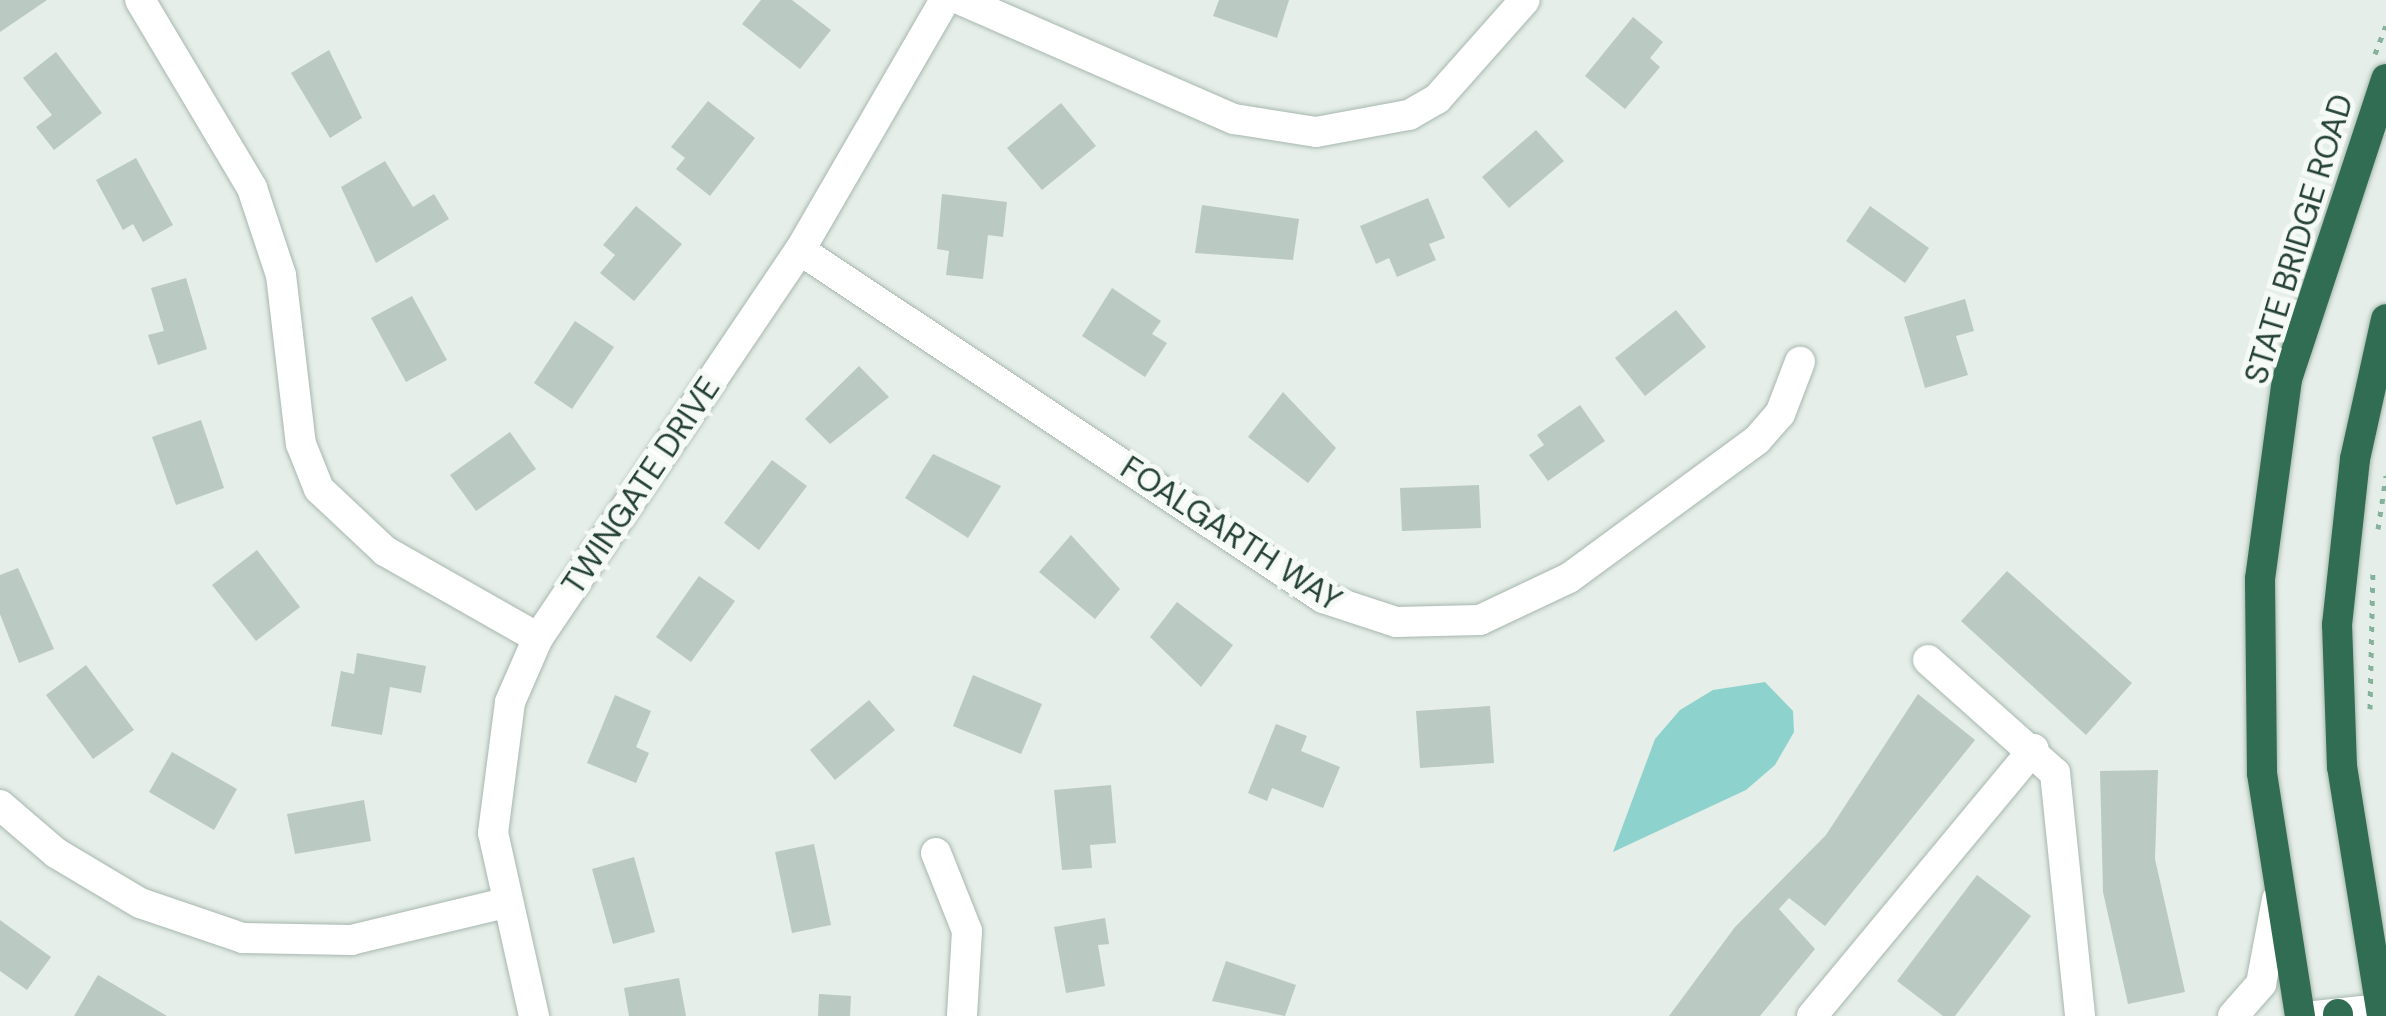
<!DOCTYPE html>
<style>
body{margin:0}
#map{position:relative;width:2386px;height:1016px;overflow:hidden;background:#e5eee8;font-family:"DM Sans",sans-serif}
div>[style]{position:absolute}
.water>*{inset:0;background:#8ed2ce}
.building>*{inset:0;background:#bac9c1}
.path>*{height:5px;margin-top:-2.5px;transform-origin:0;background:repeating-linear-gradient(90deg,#86b29b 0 5px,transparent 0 13px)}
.roads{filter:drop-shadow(0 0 2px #a7b7ae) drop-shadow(0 0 2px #a7b7ae)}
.minor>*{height:30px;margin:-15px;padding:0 15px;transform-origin:15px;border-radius:15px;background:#fff}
.highway>*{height:30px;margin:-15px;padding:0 15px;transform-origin:15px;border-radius:15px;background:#306d53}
span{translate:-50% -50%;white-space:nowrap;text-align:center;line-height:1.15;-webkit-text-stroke:10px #f6faf7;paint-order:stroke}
.street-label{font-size:32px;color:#244133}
</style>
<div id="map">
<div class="water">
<div style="clip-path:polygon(1765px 682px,1793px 711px,1794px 732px,1775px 765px,1746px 790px,1613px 852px,1655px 739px,1680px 710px,1713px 690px)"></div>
</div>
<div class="building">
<div style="clip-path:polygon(0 0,47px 0,0 32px)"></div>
<div style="clip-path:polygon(761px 0,792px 0,831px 30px,800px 69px,742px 24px)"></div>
<div style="clip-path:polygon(1219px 0,1289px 0,1277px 38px,1213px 16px)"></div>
<div style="clip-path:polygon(1633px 17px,1663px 42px,1650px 58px,1660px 67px,1625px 109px,1585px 76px)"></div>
<div style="clip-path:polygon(329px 50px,362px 118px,330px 138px,291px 73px)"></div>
<div style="clip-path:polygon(56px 52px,102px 113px,54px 150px,36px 127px,52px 115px,23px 78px)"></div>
<div style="clip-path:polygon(708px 101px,755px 138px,710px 196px,676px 169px,685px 158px,671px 147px)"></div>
<div style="clip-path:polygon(1061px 103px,1096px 146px,1042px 190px,1007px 148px)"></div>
<div style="clip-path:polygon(1536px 130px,1564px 161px,1509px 208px,1482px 177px)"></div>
<div style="clip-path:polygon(136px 158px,173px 225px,143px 242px,133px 224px,123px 230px,96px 180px)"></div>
<div style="clip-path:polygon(385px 161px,413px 207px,434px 194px,449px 219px,376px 263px,341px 187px)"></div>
<div style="clip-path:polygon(942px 194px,1007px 202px,1003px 237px,988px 235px,983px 279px,946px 275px,949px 251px,937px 249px)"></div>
<div style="clip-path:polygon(1428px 198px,1445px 238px,1429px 244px,1436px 260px,1397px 277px,1389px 258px,1376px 264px,1360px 226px)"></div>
<div style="clip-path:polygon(1202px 205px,1299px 219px,1293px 260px,1195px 253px)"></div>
<div style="clip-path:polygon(636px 206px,682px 244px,634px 301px,600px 273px,615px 255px,603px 245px)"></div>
<div style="clip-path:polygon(1870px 206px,1929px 248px,1905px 283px,1846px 241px)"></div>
<div style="clip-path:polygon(186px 278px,207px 349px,158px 365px,148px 335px,164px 331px,151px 288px)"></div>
<div style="clip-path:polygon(1112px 288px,1161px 321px,1152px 334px,1167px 343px,1145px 377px,1082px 336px)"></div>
<div style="clip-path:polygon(412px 296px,447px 360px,406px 382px,371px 318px)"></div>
<div style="clip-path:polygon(1965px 299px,1974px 331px,1956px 336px,1968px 375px,1925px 388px,1904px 317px)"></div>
<div style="clip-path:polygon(1676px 310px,1706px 347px,1645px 396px,1615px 358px)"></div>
<div style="clip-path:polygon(575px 321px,614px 347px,572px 409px,534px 383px)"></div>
<div style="clip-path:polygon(859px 366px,889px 397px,830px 444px,805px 419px)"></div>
<div style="clip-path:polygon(1283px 392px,1336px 448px,1308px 483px,1248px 437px)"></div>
<div style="clip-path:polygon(1580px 405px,1605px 441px,1548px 481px,1529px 455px,1544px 445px,1537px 435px)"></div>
<div style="clip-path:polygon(201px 420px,224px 488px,176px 505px,152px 437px)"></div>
<div style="clip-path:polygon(510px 432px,536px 469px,476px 511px,450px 475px)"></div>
<div style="clip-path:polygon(933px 454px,1001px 486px,968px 538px,905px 498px)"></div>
<div style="clip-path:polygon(772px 460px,807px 486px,759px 550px,724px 523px)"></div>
<div style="clip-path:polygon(1479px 485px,1481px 528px,1402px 531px,1400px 488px)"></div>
<div style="clip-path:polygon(1071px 535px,1120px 589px,1095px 619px,1039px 572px)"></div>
<div style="clip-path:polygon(257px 550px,300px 607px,256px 641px,212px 585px)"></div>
<div style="clip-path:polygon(18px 568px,54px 649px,19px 663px,0 614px,0 575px)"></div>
<div style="clip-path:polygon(2007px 571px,2132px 683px,2086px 735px,1961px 621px)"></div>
<div style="clip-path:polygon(699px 576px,735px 601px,691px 662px,656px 637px)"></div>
<div style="clip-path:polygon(1177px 602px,1233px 645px,1201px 687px,1150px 637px)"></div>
<div style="clip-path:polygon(357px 653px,426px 666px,421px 693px,390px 687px,382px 735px,331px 726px,341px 671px,354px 674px)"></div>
<div style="clip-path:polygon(86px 665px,134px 730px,93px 759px,46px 695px)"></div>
<div style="clip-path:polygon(973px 675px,1042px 704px,1021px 754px,953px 726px)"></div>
<div style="clip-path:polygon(1918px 694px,1975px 740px,1825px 926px,1789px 898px,1779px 909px,1815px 949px,1760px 1016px,1669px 1016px,1735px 927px,1826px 835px)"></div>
<div style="clip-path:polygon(615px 695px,651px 711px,636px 747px,649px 753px,636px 783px,587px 763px)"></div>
<div style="clip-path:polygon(869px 700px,895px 730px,835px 780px,810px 750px)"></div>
<div style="clip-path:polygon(1490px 706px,1494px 763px,1420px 768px,1416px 711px)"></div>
<div style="clip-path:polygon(1276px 724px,1307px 736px,1301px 751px,1340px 767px,1323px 808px,1272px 788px,1267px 801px,1248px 793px)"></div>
<div style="clip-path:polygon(172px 752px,237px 789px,214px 830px,149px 792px)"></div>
<div style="clip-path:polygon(2158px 770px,2155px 859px,2185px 992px,2128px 1004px,2103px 892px,2100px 771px)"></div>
<div style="clip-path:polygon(1111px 785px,1116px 843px,1090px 845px,1092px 868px,1062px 870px,1054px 790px)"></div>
<div style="clip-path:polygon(364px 800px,371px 841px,295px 854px,287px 814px)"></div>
<div style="clip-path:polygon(814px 844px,831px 925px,792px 933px,775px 852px)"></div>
<div style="clip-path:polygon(634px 857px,655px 932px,613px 944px,592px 869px)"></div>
<div style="clip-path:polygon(1977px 875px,2031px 916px,1955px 1016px,1943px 1016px,1897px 981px)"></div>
<div style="clip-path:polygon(1105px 918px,1109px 944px,1098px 945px,1105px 986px,1066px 993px,1054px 927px)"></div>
<div style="clip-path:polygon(0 920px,51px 957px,27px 990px,0 971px)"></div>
<div style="clip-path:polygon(1226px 961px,1296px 985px,1285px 1016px,1212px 1001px)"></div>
<div style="clip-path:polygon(98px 975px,167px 1016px,74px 1016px)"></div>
<div style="clip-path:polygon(679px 978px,686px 1016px,629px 1016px,624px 988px)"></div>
<div style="clip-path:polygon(819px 994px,851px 996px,850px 1016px,818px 1016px)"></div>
</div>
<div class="path">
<div style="left:2375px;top:54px;width:30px;rotate:-69deg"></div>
<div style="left:2378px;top:529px;width:54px;rotate:-81.4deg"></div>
<div style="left:2370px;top:709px;width:139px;rotate:-88.8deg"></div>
</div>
<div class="roads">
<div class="minor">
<div style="left:140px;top:0;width:219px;rotate:59.2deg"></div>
<div style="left:252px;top:188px;width:92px;rotate:71.6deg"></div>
<div style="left:281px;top:275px;width:170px;rotate:83.3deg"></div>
<div style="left:301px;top:444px;width:48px;rotate:68.2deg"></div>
<div style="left:319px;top:489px;width:91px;rotate:43.2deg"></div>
<div style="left:385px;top:551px;width:176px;rotate:29.6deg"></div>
<div style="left:961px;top:0;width:298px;rotate:23.6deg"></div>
<div style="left:1234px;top:119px;width:83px;rotate:9deg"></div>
<div style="left:1316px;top:132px;width:95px;rotate:-10.4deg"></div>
<div style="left:1409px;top:115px;width:32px;rotate:-30deg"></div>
<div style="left:1437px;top:99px;width:132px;rotate:-48.4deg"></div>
<div style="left:800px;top:250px;width:628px;rotate:33.64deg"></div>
<div style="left:1323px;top:598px;width:77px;rotate:18.2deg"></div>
<div style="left:1396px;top:622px;width:84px;rotate:-1.4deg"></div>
<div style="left:1480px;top:620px;width:98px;rotate:-25.3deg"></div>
<div style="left:1569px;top:578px;width:233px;rotate:-36.3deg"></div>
<div style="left:1757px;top:440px;width:35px;rotate:-49deg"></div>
<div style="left:1780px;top:414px;width:56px;rotate:-69deg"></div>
<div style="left:1928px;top:660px;width:170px;rotate:41.7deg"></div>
<div style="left:2055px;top:773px;width:244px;rotate:84.1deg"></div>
<div style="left:0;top:805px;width:74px;rotate:40.6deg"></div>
<div style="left:56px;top:853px;width:98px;rotate:30.8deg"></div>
<div style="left:140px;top:903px;width:109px;rotate:18.8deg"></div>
<div style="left:243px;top:938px;width:108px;rotate:1.1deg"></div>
<div style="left:351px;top:940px;width:158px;rotate:-13.5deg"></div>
<div style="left:936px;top:853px;width:84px;rotate:68.3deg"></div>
<div style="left:967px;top:931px;width:85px;rotate:93.4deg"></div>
<div style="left:534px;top:1016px;width:188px;rotate:-102.6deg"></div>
<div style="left:493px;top:833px;width:132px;rotate:-82.6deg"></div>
<div style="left:510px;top:702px;width:70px;rotate:-66.4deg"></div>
<div style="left:538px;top:638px;width:468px;rotate:-56deg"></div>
<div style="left:800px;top:250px;width:289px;rotate:-59.9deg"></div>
<div style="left:1812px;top:1016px;width:347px;rotate:-50.3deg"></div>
<div style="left:2233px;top:1016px;width:43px;rotate:-48.8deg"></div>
<div style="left:2261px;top:984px;width:86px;rotate:-79.3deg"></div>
<div style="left:2315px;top:1016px;width:66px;rotate:-6.1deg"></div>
</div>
<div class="highway">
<div style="left:2338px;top:1014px;width:2px;rotate:90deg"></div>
<div style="left:2300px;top:1016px;width:246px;rotate:-98.9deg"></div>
<div style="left:2262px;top:773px;width:194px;rotate:-90.6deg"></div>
<div style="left:2260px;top:579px;width:202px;rotate:-82.3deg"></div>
<div style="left:2287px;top:379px;width:316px;rotate:-71.7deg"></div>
<div style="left:2382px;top:1016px;width:252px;rotate:-99.1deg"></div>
<div style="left:2342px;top:767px;width:142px;rotate:-92deg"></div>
<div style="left:2337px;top:625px;width:167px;rotate:-83.8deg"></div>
<div style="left:2355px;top:459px;width:143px;rotate:-77.5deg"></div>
</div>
</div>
<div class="street-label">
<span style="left:2299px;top:239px;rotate:-73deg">STATE BRIDGE ROAD</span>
<span style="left:641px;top:486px;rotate:-56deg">TWINGATE DRIVE</span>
<span style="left:1231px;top:534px;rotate:33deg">FOALGARTH WAY</span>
</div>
</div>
